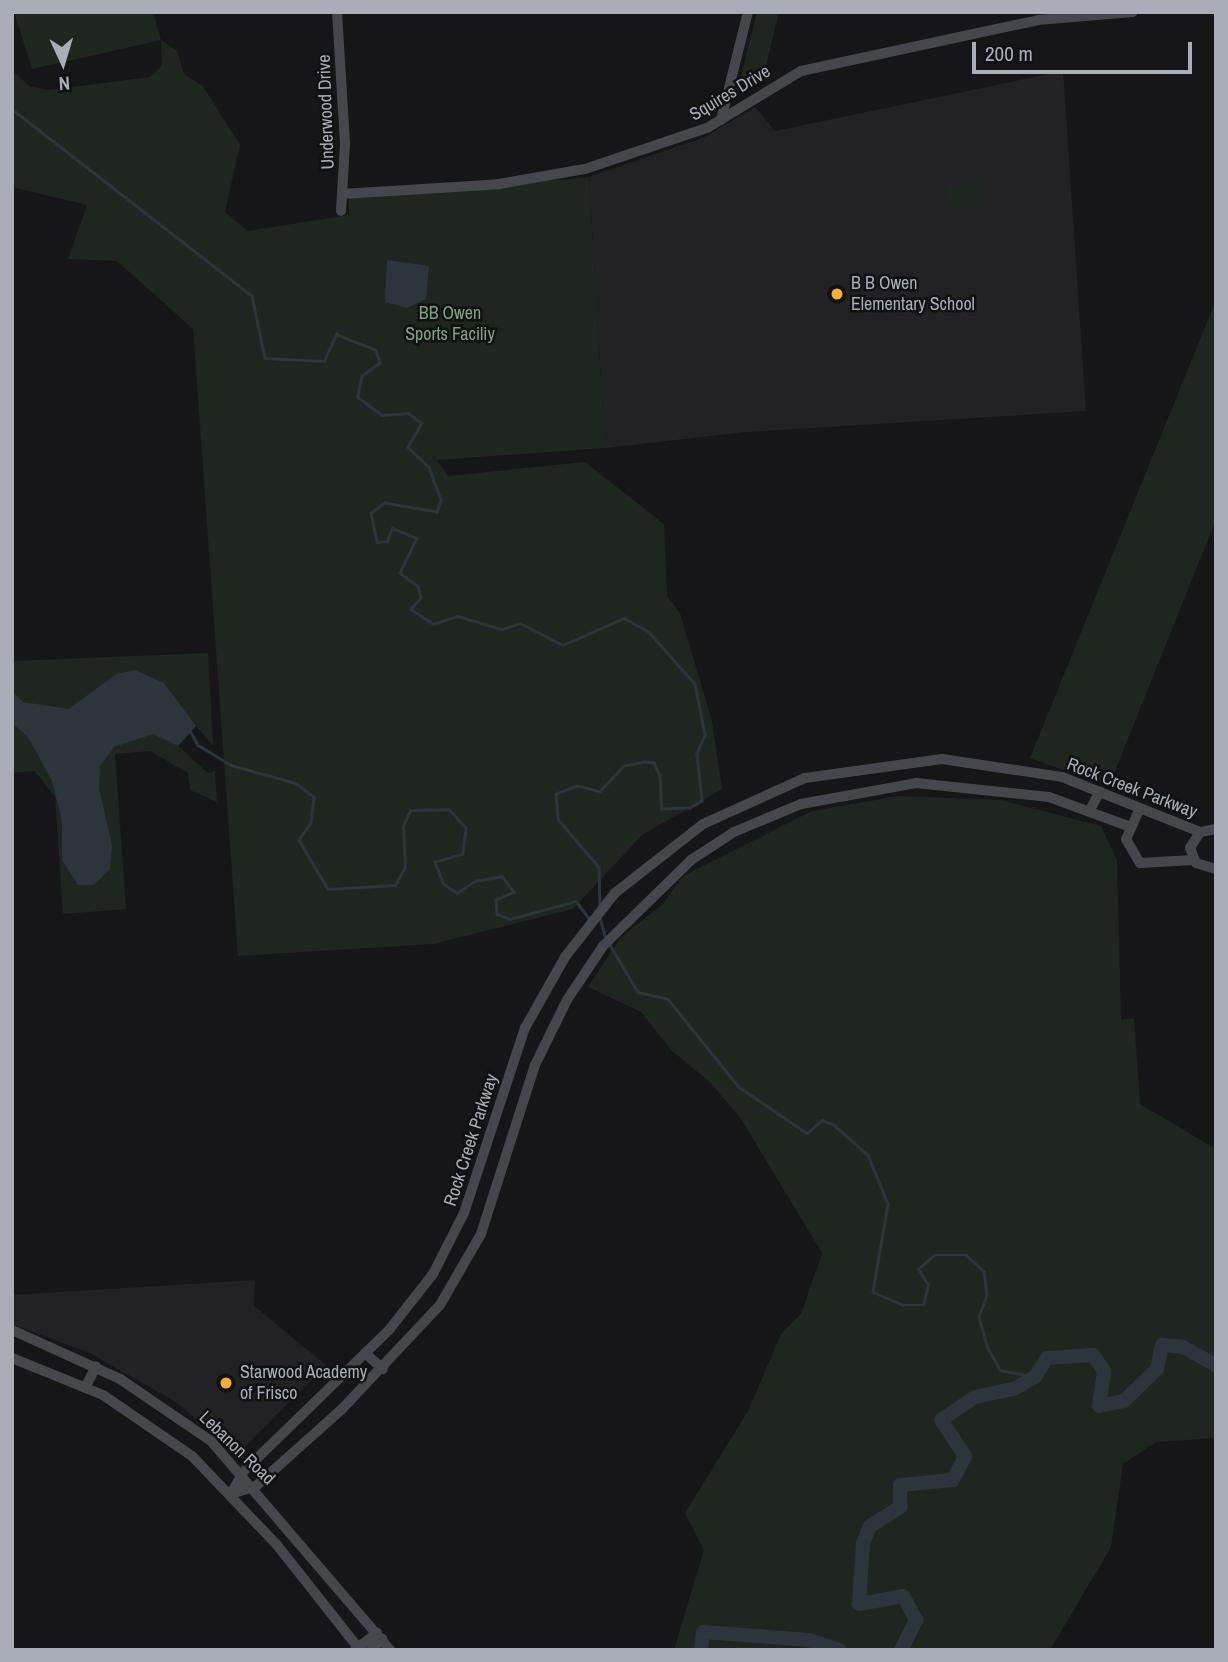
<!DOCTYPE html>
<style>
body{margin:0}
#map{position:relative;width:1228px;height:1662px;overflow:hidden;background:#161618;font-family:"Archivo Narrow",sans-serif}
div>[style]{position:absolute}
.built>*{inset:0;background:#222225}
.green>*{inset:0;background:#1e261f}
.water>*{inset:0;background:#2c353c}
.stream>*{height:2.5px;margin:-1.25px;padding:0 1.25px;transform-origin:1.25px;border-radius:1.25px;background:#2c353c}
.river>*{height:14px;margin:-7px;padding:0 7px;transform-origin:7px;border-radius:7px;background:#2c353c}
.secondary>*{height:10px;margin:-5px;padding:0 5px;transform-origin:5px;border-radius:5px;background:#45474d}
.dots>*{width:19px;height:19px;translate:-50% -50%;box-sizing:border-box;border:4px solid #111113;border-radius:50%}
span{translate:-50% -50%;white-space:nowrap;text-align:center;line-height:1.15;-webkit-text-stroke:5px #111113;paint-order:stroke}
.street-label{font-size:18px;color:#a8adb8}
.poi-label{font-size:18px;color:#a8adb8}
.left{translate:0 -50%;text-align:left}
.park-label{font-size:18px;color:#7fa381}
.frame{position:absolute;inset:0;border:14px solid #a8adb8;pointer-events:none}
.north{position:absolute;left:28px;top:28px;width:70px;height:70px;-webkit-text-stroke:5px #111113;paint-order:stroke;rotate:176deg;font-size:19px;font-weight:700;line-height:28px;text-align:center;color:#a8adb8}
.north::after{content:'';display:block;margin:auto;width:24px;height:32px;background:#a8adb8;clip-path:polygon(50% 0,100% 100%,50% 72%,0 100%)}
.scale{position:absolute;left:972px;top:42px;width:220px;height:32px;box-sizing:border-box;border:4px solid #a8adb8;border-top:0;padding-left:9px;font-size:21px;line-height:24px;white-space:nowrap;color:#a8adb8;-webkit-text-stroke:5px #111113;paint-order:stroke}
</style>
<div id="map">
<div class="built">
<div style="clip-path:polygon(1063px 71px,1086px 411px,746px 432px,605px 448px,589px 177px,703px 138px,755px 107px,775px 131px)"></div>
<div style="clip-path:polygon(255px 1280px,254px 1306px,326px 1365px,239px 1453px,174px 1401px,90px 1353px,12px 1324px,12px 1295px)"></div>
</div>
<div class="green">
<div style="clip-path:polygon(14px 12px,153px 12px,161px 40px,177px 51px,184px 74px,203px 86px,240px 145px,225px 212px,248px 231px,349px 215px,349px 198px,589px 177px,605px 448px,437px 460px,448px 476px,585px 462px,664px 524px,667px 596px,680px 613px,712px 721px,722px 789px,642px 835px,573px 909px,433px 944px,238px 956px,193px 329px,117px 261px,68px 259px,87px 205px,12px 187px,12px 70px,29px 86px,49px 90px,150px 77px,162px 66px,161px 40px,32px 69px)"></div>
<div style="clip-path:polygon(757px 12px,779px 12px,763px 78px,737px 91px)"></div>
<div style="clip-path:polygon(982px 171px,984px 210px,948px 206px,946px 183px,965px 182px,972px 172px)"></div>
<div style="clip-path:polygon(1216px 300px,1216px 520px,1109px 786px,1030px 758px)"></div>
<div style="clip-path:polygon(208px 653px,213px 746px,196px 726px,178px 746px,208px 773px,215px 771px,217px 802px,190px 790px,188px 773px,150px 751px,115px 754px,126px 909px,63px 914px,55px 797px,35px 771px,12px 773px,12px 661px)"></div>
<div style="clip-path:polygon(899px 796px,1001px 800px,1101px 826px,1117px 860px,1121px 1020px,1134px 1018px,1140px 1104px,1216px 1149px,1216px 1438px,1156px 1442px,1123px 1464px,1111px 1547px,1050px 1650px,674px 1650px,704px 1550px,685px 1513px,748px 1411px,781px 1334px,801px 1314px,822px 1253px,741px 1119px,710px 1082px,672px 1051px,641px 1012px,588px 987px,621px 937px,663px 904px,683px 876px,812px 811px)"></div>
</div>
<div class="water">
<div style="clip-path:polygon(387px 260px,429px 266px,426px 299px,407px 308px,385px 302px)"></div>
<div style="clip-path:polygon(135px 670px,164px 683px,196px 726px,178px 746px,153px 734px,114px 747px,100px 766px,99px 789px,112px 845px,110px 869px,94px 885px,78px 885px,62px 860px,62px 821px,52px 781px,28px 737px,12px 723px,12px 691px,23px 702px,69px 709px,116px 674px)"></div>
</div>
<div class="stream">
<div style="left:12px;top:109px;width:304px;rotate:37.9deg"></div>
<div style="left:252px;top:296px;width:63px;rotate:78.2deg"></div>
<div style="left:265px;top:358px;width:59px;rotate:2.9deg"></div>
<div style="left:324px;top:361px;width:30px;rotate:-66deg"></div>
<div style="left:336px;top:334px;width:43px;rotate:21.8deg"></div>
<div style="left:376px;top:350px;width:14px;rotate:73deg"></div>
<div style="left:380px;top:363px;width:22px;rotate:144deg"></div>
<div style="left:362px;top:376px;width:21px;rotate:101deg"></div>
<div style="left:358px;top:397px;width:30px;rotate:37deg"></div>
<div style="left:382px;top:415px;width:26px;rotate:-4deg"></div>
<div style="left:408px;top:413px;width:17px;rotate:36deg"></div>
<div style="left:422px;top:423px;width:28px;rotate:120deg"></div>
<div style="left:408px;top:447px;width:29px;rotate:44deg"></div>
<div style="left:429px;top:467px;width:35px;rotate:70deg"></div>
<div style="left:441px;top:500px;width:13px;rotate:108deg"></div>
<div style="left:437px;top:512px;width:53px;rotate:-170.2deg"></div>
<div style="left:385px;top:503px;width:17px;rotate:144deg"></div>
<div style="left:371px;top:513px;width:30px;rotate:78deg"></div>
<div style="left:377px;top:542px;width:10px;rotate:-6deg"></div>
<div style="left:387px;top:541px;width:14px;rotate:-69deg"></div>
<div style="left:392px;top:528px;width:27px;rotate:22deg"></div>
<div style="left:417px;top:538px;width:39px;rotate:116deg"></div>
<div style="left:400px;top:573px;width:22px;rotate:36deg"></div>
<div style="left:418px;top:586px;width:12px;rotate:76deg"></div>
<div style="left:421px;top:598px;width:15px;rotate:132deg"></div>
<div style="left:411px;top:609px;width:27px;rotate:34deg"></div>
<div style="left:433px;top:624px;width:26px;rotate:-18deg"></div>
<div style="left:458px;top:616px;width:46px;rotate:16.5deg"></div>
<div style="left:502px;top:629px;width:19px;rotate:-18deg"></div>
<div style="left:520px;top:623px;width:48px;rotate:27.1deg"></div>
<div style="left:563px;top:645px;width:67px;rotate:-23.9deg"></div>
<div style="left:624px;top:618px;width:29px;rotate:29deg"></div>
<div style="left:649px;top:632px;width:69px;rotate:48.5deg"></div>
<div style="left:695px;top:684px;width:52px;rotate:78.9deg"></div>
<div style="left:705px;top:735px;width:21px;rotate:113deg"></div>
<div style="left:697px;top:754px;width:47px;rotate:83.9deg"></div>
<div style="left:702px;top:801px;width:14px;rotate:150deg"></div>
<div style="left:690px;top:808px;width:29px;rotate:178deg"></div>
<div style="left:661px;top:809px;width:31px;rotate:-92deg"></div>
<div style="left:660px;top:778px;width:16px;rotate:-112deg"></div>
<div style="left:654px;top:763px;width:9px;rotate:-174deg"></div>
<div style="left:645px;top:762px;width:21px;rotate:169deg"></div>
<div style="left:624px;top:766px;width:35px;rotate:133deg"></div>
<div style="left:600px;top:792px;width:24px;rotate:-165deg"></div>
<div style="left:577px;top:786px;width:22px;rotate:159deg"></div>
<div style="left:556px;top:794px;width:25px;rotate:85deg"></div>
<div style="left:558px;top:819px;width:63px;rotate:49.5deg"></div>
<div style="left:599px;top:867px;width:40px;rotate:88.6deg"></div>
<div style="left:188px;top:727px;width:21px;rotate:61deg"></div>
<div style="left:198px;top:745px;width:39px;rotate:31deg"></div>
<div style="left:231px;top:765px;width:67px;rotate:15.5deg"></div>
<div style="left:296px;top:783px;width:23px;rotate:38deg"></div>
<div style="left:314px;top:797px;width:26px;rotate:97deg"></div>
<div style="left:311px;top:823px;width:21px;rotate:125deg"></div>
<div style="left:299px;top:840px;width:57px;rotate:59.4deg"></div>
<div style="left:328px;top:889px;width:67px;rotate:-3.4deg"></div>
<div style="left:395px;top:885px;width:20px;rotate:-60deg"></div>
<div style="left:405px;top:868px;width:42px;rotate:-92.7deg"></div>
<div style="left:403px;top:826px;width:17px;rotate:-66deg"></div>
<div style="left:410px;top:810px;width:39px;rotate:-1deg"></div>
<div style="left:449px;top:809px;width:25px;rotate:48deg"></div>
<div style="left:466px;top:828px;width:26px;rotate:97deg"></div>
<div style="left:463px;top:854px;width:29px;rotate:164deg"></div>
<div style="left:435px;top:862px;width:22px;rotate:69deg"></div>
<div style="left:443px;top:883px;width:17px;rotate:36deg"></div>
<div style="left:457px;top:893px;width:22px;rotate:-34deg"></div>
<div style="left:475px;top:881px;width:27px;rotate:-10deg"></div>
<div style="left:502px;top:876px;width:20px;rotate:53deg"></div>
<div style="left:514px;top:892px;width:20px;rotate:156deg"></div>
<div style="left:496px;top:900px;width:14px;rotate:86deg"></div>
<div style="left:497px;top:914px;width:14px;rotate:21deg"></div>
<div style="left:510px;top:919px;width:68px;rotate:-15.3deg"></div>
<div style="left:576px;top:901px;width:25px;rotate:53deg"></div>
<div style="left:600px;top:917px;width:24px;rotate:75deg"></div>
<div style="left:610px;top:945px;width:55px;rotate:59.2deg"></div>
<div style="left:638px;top:992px;width:31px;rotate:13deg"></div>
<div style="left:668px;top:999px;width:113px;rotate:51.1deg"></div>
<div style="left:739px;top:1087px;width:82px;rotate:34.1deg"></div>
<div style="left:807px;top:1133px;width:20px;rotate:-41deg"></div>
<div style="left:822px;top:1120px;width:12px;rotate:20deg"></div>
<div style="left:833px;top:1124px;width:47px;rotate:41.5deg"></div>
<div style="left:868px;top:1155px;width:53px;rotate:67.8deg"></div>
<div style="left:888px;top:1204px;width:89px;rotate:99.7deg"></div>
<div style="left:873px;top:1292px;width:33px;rotate:23deg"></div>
<div style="left:903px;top:1305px;width:20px"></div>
<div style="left:923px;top:1305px;width:21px;rotate:-76deg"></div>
<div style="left:928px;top:1285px;width:19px;rotate:-122deg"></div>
<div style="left:918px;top:1269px;width:21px;rotate:-41deg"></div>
<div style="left:934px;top:1255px;width:32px"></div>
<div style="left:966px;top:1255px;width:24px;rotate:42deg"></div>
<div style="left:984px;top:1271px;width:24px;rotate:83deg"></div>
<div style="left:987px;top:1295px;width:23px;rotate:110deg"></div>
<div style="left:979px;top:1317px;width:32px;rotate:74deg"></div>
<div style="left:988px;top:1348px;width:25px;rotate:61deg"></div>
<div style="left:1000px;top:1370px;width:36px;rotate:11deg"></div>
</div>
<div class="river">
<div style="left:701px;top:1650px;width:18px;rotate:-84deg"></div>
<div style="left:703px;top:1632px;width:106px;rotate:4.3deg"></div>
<div style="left:809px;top:1640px;width:32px;rotate:18deg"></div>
<div style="left:901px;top:1650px;width:34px;rotate:-63deg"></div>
<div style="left:916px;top:1620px;width:27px;rotate:-118deg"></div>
<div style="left:903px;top:1596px;width:45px;rotate:169.7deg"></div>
<div style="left:859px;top:1604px;width:61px;rotate:-86.2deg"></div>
<div style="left:863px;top:1543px;width:18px;rotate:-68deg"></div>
<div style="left:870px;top:1526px;width:36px;rotate:-32deg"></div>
<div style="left:900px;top:1507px;width:22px;rotate:-90deg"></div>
<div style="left:900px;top:1485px;width:53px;rotate:-5.4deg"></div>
<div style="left:953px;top:1480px;width:27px;rotate:-63deg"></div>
<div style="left:965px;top:1456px;width:43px;rotate:-123.7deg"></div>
<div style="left:941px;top:1420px;width:41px;rotate:-34.1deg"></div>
<div style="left:975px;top:1397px;width:40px;rotate:-12deg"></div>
<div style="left:1014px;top:1389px;width:24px;rotate:-30deg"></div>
<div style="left:1035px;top:1377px;width:22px;rotate:-58deg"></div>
<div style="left:1047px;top:1358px;width:46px;rotate:-3.7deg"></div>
<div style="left:1093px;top:1355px;width:19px;rotate:55deg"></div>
<div style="left:1104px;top:1371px;width:35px;rotate:98deg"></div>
<div style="left:1099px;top:1406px;width:25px;rotate:-11deg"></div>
<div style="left:1124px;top:1401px;width:46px;rotate:-44.1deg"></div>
<div style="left:1157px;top:1369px;width:25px;rotate:-78deg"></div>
<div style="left:1162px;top:1345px;width:21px;rotate:5deg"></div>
<div style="left:1183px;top:1347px;width:38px;rotate:29deg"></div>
</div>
<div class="secondary">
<div style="left:337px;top:12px;width:132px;rotate:86.5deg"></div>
<div style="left:345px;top:144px;width:67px;rotate:93.4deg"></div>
<div style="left:721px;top:120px;width:111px;rotate:-76deg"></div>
<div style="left:342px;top:194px;width:157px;rotate:-3.6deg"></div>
<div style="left:499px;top:184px;width:87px;rotate:-9.9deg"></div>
<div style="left:585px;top:169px;width:129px;rotate:-18.6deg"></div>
<div style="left:707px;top:128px;width:110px;rotate:-31.2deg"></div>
<div style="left:801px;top:71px;width:242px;rotate:-12.1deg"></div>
<div style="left:1038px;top:20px;width:95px;rotate:-4.8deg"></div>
<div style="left:1140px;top:808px;width:34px;rotate:114deg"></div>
<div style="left:1126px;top:839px;width:28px;rotate:60deg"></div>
<div style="left:1140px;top:863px;width:54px;rotate:-3.2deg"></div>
<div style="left:1090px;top:810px;width:21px;rotate:-62deg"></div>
<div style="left:1216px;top:829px;width:16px;rotate:169deg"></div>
<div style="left:1200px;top:832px;width:19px;rotate:122deg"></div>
<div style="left:1190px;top:848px;width:16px;rotate:68deg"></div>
<div style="left:1196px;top:863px;width:21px;rotate:17deg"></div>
<div style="left:12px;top:1330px;width:119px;rotate:24.4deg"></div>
<div style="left:120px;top:1379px;width:110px;rotate:34.3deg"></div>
<div style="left:211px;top:1441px;width:275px;rotate:49.4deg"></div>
<div style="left:365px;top:1353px;width:24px;rotate:42deg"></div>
<div style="left:12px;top:1358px;width:98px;rotate:22.1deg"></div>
<div style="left:103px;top:1395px;width:108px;rotate:34.4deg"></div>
<div style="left:192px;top:1456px;width:123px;rotate:46.3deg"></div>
<div style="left:277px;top:1545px;width:134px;rotate:51.7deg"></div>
<div style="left:86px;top:1386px;width:22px;rotate:-63deg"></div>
<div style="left:231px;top:1494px;width:25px;rotate:-61deg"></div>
<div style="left:243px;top:1472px;width:204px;rotate:-44.2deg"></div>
<div style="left:389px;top:1330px;width:71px;rotate:-51.8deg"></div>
<div style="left:433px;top:1274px;width:68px;rotate:-63.1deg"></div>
<div style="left:464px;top:1213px;width:195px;rotate:-71.8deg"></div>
<div style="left:525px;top:1028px;width:81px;rotate:-60.6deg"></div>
<div style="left:565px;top:957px;width:81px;rotate:-52deg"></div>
<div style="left:615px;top:893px;width:112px;rotate:-38.1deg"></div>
<div style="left:703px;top:824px;width:112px;rotate:-24.3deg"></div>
<div style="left:805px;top:778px;width:138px;rotate:-7.9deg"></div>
<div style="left:942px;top:759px;width:121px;rotate:8.5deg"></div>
<div style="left:1062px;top:777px;width:149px;rotate:21.7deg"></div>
<div style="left:231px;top:1494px;width:26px;rotate:-18deg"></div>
<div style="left:256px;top:1486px;width:115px;rotate:-41.8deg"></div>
<div style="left:342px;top:1409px;width:143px;rotate:-46.7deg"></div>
<div style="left:440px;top:1305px;width:82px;rotate:-60deg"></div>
<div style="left:481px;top:1234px;width:177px;rotate:-72.3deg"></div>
<div style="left:535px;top:1065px;width:72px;rotate:-63.8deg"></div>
<div style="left:567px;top:1000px;width:65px;rotate:-56.3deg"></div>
<div style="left:603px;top:946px;width:123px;rotate:-44.3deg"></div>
<div style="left:691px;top:860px;width:51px;rotate:-33.1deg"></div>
<div style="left:734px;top:832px;width:73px;rotate:-22.7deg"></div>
<div style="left:801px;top:804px;width:117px;rotate:-10.3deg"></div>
<div style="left:916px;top:783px;width:134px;rotate:6deg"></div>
<div style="left:1049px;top:797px;width:84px;rotate:20.2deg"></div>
<div style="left:355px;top:1650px;width:28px;rotate:-38deg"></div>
<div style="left:371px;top:1650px;width:16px;rotate:-45deg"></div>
</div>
<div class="dots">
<div style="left:837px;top:294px;background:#f2b134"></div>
<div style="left:226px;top:1383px;background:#f2b134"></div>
</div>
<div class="street-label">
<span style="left:730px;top:93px;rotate:-31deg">Squires Drive</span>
<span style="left:326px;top:112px;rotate:-92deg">Underwood Drive</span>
<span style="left:1132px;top:788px;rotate:21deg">Rock Creek Parkway</span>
<span style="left:471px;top:1140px;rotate:-72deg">Rock Creek Parkway</span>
<span style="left:237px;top:1448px;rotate:44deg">Lebanon Road</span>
</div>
<div class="poi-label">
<span class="left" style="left:851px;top:294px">B B Owen<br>Elementary School</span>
<span class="left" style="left:240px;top:1383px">Starwood Academy<br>of Frisco</span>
</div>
<div class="park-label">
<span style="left:450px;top:324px">BB Owen<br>Sports Faciliy</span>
</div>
<div class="frame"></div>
<div class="north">N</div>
<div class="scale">200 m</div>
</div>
